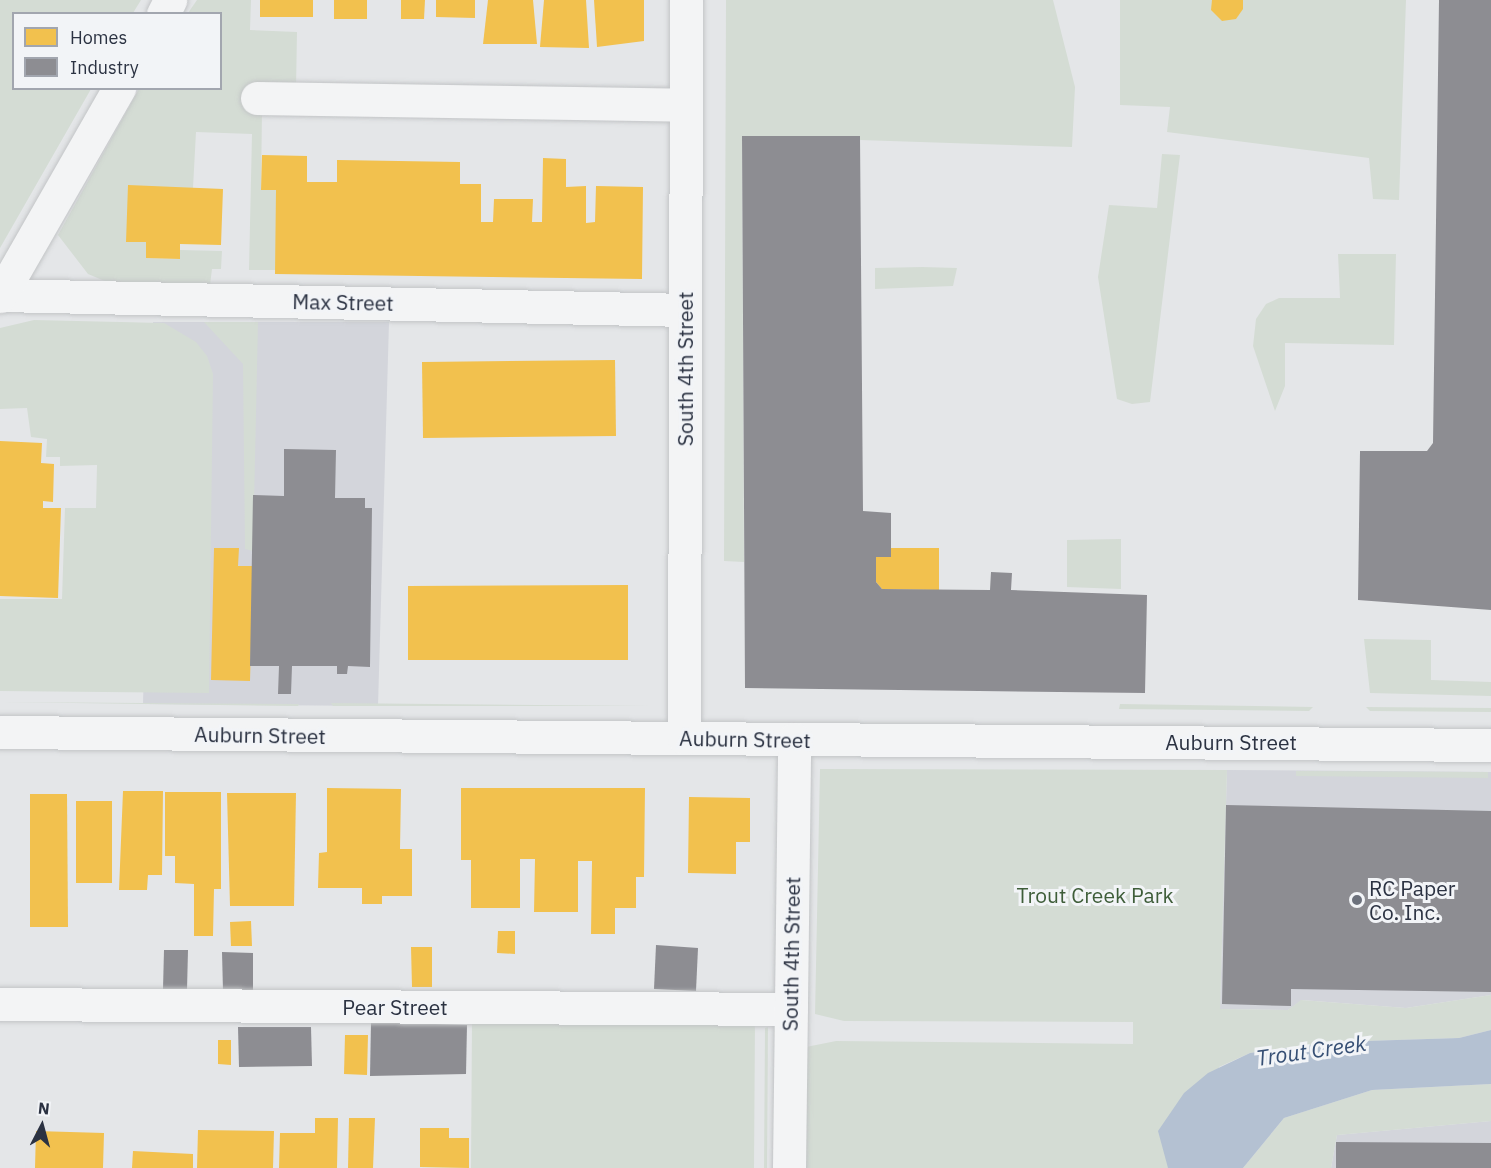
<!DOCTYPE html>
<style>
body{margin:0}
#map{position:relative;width:1491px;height:1168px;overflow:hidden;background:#e4e6e8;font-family:"IBM Plex Sans",sans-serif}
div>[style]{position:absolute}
.built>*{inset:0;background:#d3d5db}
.green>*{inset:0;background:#d4dcd4}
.water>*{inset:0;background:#b4c1d2}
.homes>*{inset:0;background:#f2c14e}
.industry>*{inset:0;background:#8d8d92}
.roads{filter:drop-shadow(0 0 2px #c2c4c6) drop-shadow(0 0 2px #c2c4c6)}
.minor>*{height:33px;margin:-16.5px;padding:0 16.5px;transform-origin:16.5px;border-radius:16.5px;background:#f3f4f5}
.dots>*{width:16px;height:16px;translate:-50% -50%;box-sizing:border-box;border:3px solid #f2f4f7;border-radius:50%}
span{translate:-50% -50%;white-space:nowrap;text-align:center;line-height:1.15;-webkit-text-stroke:6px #f2f4f7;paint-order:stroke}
.street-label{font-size:21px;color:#2b3242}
.poi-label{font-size:21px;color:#2b3242}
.left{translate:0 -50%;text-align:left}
.park-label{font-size:21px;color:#3e5d39}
.water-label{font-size:22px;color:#364f74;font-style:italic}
.legend{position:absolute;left:12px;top:12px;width:210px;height:78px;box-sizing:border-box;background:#f2f4f7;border:2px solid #a2a6af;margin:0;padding:8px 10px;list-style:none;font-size:18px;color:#2b3242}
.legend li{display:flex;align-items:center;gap:12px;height:30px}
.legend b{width:30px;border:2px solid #a2a6af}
.north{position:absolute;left:12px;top:1096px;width:60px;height:60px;-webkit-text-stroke:4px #f2f4f7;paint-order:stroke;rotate:6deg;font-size:16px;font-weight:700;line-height:24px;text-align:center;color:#2b3242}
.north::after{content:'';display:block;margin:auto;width:21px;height:27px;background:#2b3242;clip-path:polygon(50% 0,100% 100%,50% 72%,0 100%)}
</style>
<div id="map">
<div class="built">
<div style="clip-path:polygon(153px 322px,389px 322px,378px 706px,143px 704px)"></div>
<div style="clip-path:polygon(1227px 770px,1491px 772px,1491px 995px,1406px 1008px,1302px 1000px,1288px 1010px,1220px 1009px)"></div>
<div style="clip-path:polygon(1491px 1121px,1491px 1168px,1331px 1168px,1337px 1135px)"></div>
</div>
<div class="green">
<div style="clip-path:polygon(0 0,141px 0,133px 13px,14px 14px,14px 88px,91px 89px,0 248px)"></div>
<div style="clip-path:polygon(197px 0,251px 0,250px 30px,297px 32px,296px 89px,262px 110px,261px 190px,276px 190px,276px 270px,249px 270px,252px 134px,196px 132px,193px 188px,126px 241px,146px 242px,146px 258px,180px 259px,180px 250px,222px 251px,221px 269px,212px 269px,210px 285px,107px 282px,88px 274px,58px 235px,139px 89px,220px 88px,220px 14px,188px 13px)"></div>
<div style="clip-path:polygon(726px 0,1053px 0,1075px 87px,1072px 147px,742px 136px,744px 562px,724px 561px)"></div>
<div style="clip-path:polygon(1120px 0,1406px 0,1399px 200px,1373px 199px,1369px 158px,1167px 132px,1170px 107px,1120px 105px)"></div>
<div style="clip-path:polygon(1162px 154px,1180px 155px,1150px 402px,1132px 404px,1117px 399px,1098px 277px,1109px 205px,1157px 208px)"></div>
<div style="clip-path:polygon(1338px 254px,1396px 254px,1394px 345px,1285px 343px,1285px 386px,1275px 411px,1253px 346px,1256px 319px,1266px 304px,1279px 298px,1340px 298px)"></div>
<div style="clip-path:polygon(875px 268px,922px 267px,957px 268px,953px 286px,875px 289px)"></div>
<div style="clip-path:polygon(34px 320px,164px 323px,196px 342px,207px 356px,213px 374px,209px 693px,0 691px,0 599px,62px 599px,65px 508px,96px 508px,97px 465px,60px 466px,60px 457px,46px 457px,47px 439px,31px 437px,27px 408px,0 409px,0 328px)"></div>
<div style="clip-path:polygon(204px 322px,258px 322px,253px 551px,245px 549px,243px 364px)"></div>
<div style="clip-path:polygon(1121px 539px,1121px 589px,1067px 587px,1067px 540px)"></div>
<div style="clip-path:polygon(1364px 639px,1431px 640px,1431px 680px,1491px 682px,1491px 696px,1370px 693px)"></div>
<div style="clip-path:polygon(0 702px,143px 703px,299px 704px,298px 706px)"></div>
<div style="clip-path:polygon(331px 703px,650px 706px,333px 706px)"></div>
<div style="clip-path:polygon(1120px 704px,1313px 707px,1309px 711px,1119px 709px)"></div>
<div style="clip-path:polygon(1366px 707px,1491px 708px,1491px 712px,1370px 711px)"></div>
<div style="clip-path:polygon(820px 769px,1227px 770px,1220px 1009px,1288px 1010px,1301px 1000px,1406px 1008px,1491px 995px,1491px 1030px,1459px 1038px,1334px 1042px,1250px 1053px,1219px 1067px,1218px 1168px,803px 1168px,806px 1047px,836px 1041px,1133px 1044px,1133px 1022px,844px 1021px,815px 1014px)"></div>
<div style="clip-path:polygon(1296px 771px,1488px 772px,1488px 778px,1296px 776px)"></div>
<div style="clip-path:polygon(472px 1020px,755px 1022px,754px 1168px,471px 1168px)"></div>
<div style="clip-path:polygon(768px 1027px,767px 1168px,764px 1168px,765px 1028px)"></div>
<div style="clip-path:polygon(1491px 1084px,1491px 1121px,1337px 1135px,1331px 1168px,1243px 1168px,1284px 1118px,1372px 1090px)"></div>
</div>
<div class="water">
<div style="clip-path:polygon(1491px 1030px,1491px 1084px,1372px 1090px,1284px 1118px,1243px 1168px,1168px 1168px,1158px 1131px,1184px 1093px,1208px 1073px,1250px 1053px,1334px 1042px,1459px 1038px)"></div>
</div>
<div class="homes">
<div style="clip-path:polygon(260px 0,313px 0,313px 17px,260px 17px)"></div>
<div style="clip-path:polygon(334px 0,367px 0,367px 19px,334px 19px)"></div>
<div style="clip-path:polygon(401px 0,425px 0,424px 19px,401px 19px)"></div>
<div style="clip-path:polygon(436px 0,475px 0,475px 18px,436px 17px)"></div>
<div style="clip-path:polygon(488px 0,533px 0,537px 44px,483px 44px)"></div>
<div style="clip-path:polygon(544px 0,586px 0,589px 48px,540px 47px)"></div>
<div style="clip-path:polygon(594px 0,644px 0,644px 41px,597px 47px)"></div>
<div style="clip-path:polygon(1212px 0,1243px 0,1243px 9px,1236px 19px,1222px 21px,1211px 10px)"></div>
<div style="clip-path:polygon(262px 155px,307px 156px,307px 182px,337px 182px,337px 160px,460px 162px,460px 184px,481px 184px,481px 222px,493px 222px,494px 199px,533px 199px,532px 222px,542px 222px,543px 158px,566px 159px,566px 187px,586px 186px,586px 223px,595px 222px,596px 186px,643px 187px,642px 279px,275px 274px,276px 190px,261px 190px)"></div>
<div style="clip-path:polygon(128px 185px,223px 189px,221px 245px,180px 244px,180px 259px,146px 258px,146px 242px,126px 242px)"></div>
<div style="clip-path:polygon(615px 360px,616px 436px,423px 438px,422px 362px)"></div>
<div style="clip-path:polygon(0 441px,42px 443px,41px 463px,54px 464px,53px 502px,43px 501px,43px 508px,61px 508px,58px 598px,0 596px)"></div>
<div style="clip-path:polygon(214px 548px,239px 548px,238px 566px,253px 566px,250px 681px,211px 680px)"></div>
<div style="clip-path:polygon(891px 548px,939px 548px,939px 590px,882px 589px,876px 582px,876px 557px,891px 557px)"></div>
<div style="clip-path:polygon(628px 585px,628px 660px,408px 660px,408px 586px)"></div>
<div style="clip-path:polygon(327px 788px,401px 789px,400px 849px,412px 849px,412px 896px,382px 896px,382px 904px,362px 904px,362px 888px,318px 888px,319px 853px,327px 852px)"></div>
<div style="clip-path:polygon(461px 788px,645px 788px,644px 877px,636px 877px,636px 908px,615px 908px,615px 934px,591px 934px,592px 861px,578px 861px,578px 912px,534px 912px,535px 859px,520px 859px,520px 908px,471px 908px,471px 860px,461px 860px)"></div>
<div style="clip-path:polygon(123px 791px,163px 791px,162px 875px,148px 875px,147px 890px,119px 890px)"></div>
<div style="clip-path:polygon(165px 792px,221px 792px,221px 889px,214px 889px,213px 936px,194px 936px,194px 884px,175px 883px,175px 856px,165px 856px)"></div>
<div style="clip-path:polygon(227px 793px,296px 793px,294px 906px,230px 906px)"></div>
<div style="clip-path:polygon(30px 794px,67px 794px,68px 927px,30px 927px)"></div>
<div style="clip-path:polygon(689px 797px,750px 798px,750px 842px,736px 842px,736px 874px,688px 873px)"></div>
<div style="clip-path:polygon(76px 801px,112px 801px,112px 883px,76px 883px)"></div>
<div style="clip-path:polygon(251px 921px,252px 946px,231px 946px,230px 922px)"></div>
<div style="clip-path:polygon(498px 931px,515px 931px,515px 954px,497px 953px)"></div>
<div style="clip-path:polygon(411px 947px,432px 947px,432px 987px,412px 987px)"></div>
<div style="clip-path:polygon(345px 1035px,368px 1035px,367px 1075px,344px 1074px)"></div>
<div style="clip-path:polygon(218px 1040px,231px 1040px,231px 1065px,218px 1064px)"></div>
<div style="clip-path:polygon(315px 1118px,338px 1118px,337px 1168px,279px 1168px,280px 1133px,315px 1133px)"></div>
<div style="clip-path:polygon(349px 1118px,375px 1118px,373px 1168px,348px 1168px)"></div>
<div style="clip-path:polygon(420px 1128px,449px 1128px,449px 1138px,469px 1138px,469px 1168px,420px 1167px)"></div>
<div style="clip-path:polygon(198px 1130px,274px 1131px,273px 1168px,197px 1168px)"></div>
<div style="clip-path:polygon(36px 1131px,104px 1133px,103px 1168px,35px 1168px)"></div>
<div style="clip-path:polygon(133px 1151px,193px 1154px,193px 1168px,132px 1168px)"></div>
</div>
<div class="industry">
<div style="clip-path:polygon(1439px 0,1491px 0,1491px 610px,1358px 600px,1360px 451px,1427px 451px,1433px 443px)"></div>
<div style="clip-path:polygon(742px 136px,860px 136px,863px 511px,891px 513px,891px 557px,876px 557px,876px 582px,882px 589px,990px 590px,991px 572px,1012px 573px,1011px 590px,1147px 595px,1145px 693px,745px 688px)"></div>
<div style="clip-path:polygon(284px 449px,336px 450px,335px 498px,365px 498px,365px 508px,372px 508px,370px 667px,348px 666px,347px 674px,337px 674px,337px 666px,292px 666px,291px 694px,278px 694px,279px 666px,250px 666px,253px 495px,284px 496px)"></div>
<div style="clip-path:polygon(1226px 805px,1491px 811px,1491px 992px,1291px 989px,1291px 1006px,1222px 1004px)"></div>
<div style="clip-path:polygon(656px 945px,698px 948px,696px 991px,654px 989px)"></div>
<div style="clip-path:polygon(164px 950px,188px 950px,187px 990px,163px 989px)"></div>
<div style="clip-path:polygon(222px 952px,253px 953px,253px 991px,223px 991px)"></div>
<div style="clip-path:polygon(371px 1022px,467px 1025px,466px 1074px,370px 1076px)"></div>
<div style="clip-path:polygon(238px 1027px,311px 1027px,312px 1066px,239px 1067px)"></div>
<div style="clip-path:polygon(1336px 1142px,1491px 1143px,1491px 1168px,1336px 1168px)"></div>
</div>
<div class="roads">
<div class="minor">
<div style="left:163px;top:14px;width:16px;rotate:-63deg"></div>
<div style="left:257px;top:98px;width:429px;rotate:0.9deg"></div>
<div style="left:0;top:295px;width:685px;rotate:1.25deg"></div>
<div style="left:0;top:296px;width:240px;rotate:-60.2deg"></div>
<div style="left:0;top:732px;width:1491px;rotate:0.5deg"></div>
<div style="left:684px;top:738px;width:738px;rotate:-89.84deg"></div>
<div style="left:0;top:1004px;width:791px;rotate:0.36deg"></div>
<div style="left:789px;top:1168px;width:429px;rotate:-89.3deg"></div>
</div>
</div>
<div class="dots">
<div style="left:1357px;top:900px;background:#6c717c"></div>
</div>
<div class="street-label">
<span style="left:343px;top:302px;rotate:1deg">Max Street</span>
<span style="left:685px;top:369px;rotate:-90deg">South 4th Street</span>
<span style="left:260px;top:735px;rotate:1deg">Auburn Street</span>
<span style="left:745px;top:739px;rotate:1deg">Auburn Street</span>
<span style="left:1231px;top:742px">Auburn Street</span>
<span style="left:791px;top:954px;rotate:-89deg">South 4th Street</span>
<span style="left:395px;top:1007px">Pear Street</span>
</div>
<div class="poi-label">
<span class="left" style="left:1369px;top:900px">RC Paper<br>Co. Inc.</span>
</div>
<div class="park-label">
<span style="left:1095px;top:895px">Trout Creek Park</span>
</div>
<div class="water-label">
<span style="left:1311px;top:1050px;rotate:-8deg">Trout Creek</span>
</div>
<ul class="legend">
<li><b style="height:16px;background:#f2c14e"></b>Homes</li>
<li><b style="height:16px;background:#8d8d92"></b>Industry</li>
</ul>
<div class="north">N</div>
</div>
